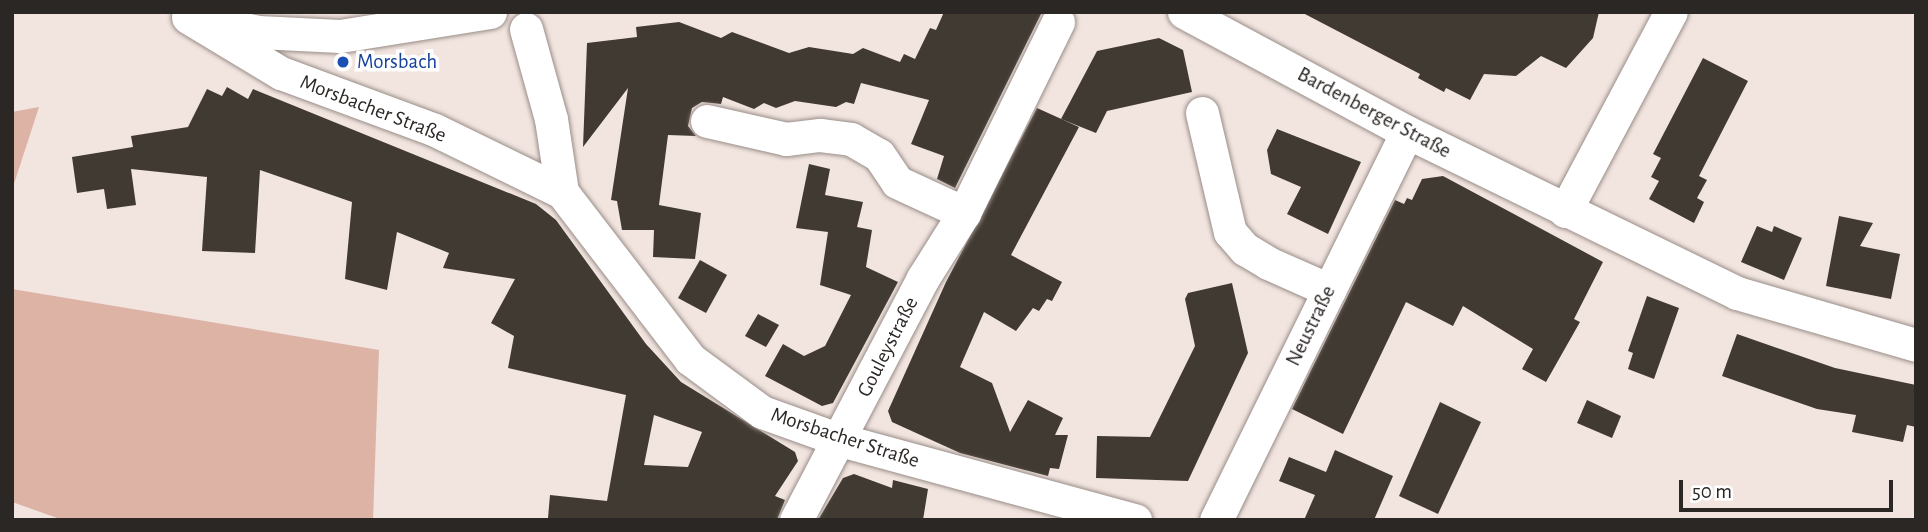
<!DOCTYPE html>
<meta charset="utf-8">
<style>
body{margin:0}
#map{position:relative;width:1928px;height:532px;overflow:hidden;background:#f2e5e0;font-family:"Alegreya Sans",sans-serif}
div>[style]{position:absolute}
.green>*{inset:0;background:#dcb3a4}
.building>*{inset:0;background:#413a32}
.roads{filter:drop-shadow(0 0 2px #998d88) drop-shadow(0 0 2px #998d88)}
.minor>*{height:33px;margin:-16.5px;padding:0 16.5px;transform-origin:16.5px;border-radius:16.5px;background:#fff}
.dots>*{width:19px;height:19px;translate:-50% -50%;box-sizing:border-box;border:4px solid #fff;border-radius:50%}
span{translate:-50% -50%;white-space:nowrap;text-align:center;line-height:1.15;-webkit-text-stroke:7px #fff;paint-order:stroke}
.transit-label{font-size:21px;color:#164399}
.left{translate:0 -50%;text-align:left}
.street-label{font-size:21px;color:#2b2725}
.frame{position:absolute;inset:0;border:14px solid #2b2725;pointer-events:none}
.scale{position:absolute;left:1679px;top:480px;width:214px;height:32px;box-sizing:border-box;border:4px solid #2b2725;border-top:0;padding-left:9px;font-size:21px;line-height:24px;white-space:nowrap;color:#2b2725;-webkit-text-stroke:5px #fff;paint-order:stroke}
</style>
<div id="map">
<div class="green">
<div style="clip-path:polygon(39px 107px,12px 190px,12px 112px)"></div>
<div style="clip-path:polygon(12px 289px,379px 350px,373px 520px,63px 520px,12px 502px)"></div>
</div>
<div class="building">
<div style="clip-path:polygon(944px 12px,1042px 12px,955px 188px,937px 179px,944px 156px,911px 144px,929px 100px,861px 83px,854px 104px,846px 102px,836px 107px,795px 101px,776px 108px,764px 103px,754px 109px,723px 97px,721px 104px,702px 102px,692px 108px,688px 126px,696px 136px,668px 135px,659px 205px,701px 213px,695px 259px,653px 257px,654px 230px,622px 230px,617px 201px,611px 200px,628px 88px,583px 147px,587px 43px,637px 37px,636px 27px,679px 22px,721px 38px,732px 32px,789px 53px,809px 47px,853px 54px,863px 48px,900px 62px,904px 54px,915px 59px,930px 28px,936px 30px)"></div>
<div style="clip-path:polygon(1301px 12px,1599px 12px,1593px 38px,1566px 68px,1541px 56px,1516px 76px,1484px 74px,1470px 100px,1446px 88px,1444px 92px,1418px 78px,1420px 74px)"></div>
<div style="clip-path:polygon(1159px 38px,1183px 50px,1192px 92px,1107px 111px,1096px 133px,1061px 119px,1097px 51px)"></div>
<div style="clip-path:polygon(1703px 58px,1748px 81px,1699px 176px,1707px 180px,1697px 198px,1704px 202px,1694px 223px,1649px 199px,1659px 181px,1651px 177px,1661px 158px,1653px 154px)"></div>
<div style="clip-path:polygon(evenodd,227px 87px,248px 99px,253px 89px,536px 204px,556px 220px,646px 344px,681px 382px,795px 452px,798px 461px,775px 496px,785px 500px,777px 520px,548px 518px,550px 495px,607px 501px,626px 395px,508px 368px,514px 336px,491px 323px,515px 279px,443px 268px,449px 253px,397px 232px,387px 290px,345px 279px,352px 202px,260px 170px,255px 253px,202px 251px,207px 177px,131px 169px,136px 205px,107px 209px,104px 189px,77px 193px,72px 157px,133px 147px,131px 136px,188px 127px,207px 89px,222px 96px,227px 87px,654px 415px,702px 432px,688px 467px,644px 465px,654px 415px)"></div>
<div style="clip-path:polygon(1037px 108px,1079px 127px,1011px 255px,1062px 282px,1052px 301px,1047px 299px,1039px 311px,1033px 308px,1016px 331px,984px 312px,960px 367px,992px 383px,1010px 432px,1028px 400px,1063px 418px,1055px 435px,1068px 435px,1059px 469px,1050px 468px,1048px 476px,960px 453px,892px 422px,888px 411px,946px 282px)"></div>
<div style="clip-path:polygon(1277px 129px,1361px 162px,1328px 234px,1287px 214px,1301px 187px,1271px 174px,1267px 150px)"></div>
<div style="clip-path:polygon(809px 164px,830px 169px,825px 195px,863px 202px,857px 227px,872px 230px,866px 267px,898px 282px,833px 403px,822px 406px,765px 376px,783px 344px,804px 356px,825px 346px,851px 295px,820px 285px,828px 232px,796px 228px)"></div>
<div style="clip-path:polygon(1443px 176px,1603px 262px,1574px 319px,1580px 322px,1546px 382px,1522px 369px,1533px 349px,1463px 306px,1453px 326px,1406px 302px,1343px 434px,1292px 409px,1395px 200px,1404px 204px,1407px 198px,1412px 200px,1422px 179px)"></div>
<div style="clip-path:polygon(1839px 216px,1873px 223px,1860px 246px,1900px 254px,1891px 299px,1826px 286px)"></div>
<div style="clip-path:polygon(1757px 226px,1772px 232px,1774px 226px,1802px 238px,1784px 280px,1741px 262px)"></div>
<div style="clip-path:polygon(700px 260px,727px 275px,706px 313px,678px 298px)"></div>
<div style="clip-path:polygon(1232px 283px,1248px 353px,1188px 481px,1096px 478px,1097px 436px,1150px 437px,1195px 346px,1185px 299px,1188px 293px)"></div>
<div style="clip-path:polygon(1647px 296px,1679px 308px,1654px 379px,1628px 369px,1633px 353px,1628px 351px)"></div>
<div style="clip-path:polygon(758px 314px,779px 325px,766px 347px,745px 336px)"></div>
<div style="clip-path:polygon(1737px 334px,1835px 368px,1916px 385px,1916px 427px,1907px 425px,1903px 442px,1852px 432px,1856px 415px,1817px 409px,1722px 376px)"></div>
<div style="clip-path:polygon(1587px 400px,1621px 416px,1612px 438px,1577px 423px)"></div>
<div style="clip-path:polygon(1440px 402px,1481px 422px,1438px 514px,1399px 496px)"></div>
<div style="clip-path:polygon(1335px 450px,1393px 476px,1374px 520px,1304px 520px,1315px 495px,1279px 481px,1289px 457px,1326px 472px)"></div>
<div style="clip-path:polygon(854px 474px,892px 488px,893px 480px,928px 489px,923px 520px,818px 520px,843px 478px)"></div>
</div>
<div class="roads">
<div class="minor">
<div style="left:1184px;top:12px;width:253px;rotate:28.3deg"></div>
<div style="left:1407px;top:132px;width:367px;rotate:26deg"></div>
<div style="left:1737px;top:293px;width:186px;rotate:16.2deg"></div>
<div style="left:188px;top:17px;width:109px;rotate:31.1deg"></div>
<div style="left:281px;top:73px;width:164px;rotate:20.3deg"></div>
<div style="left:435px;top:130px;width:141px;rotate:26deg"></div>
<div style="left:562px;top:192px;width:210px;rotate:52.5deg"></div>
<div style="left:690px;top:359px;width:89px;rotate:36.4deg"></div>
<div style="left:762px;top:412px;width:83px;rotate:19.7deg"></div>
<div style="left:840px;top:440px;width:306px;rotate:15.2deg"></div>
<div style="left:206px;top:21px;width:53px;rotate:11.9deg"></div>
<div style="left:258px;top:32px;width:82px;rotate:2.8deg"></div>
<div style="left:340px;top:36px;width:152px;rotate:-9.1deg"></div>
<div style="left:526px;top:29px;width:93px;rotate:74.5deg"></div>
<div style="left:551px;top:119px;width:74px;rotate:81.4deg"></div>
<div style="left:1202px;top:113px;width:122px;rotate:76.8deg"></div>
<div style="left:1230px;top:232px;width:23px;rotate:49deg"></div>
<div style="left:1245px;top:249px;width:27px;rotate:31deg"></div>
<div style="left:1268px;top:263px;width:67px;rotate:23.9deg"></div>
<div style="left:707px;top:121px;width:81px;rotate:12.8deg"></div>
<div style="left:786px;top:139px;width:34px;rotate:-7deg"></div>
<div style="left:820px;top:135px;width:31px;rotate:7deg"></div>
<div style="left:851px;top:139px;width:32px;rotate:30deg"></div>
<div style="left:879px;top:155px;width:32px;rotate:56deg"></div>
<div style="left:897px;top:182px;width:74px;rotate:24.8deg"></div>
<div style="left:1565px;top:211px;width:225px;rotate:-62deg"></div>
<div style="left:796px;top:520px;width:273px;rotate:-62.3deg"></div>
<div style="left:923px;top:278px;width:77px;rotate:-57.8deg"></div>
<div style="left:964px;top:213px;width:213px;rotate:-63.8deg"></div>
<div style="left:1216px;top:520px;width:432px;rotate:-63.8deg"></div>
</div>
</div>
<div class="dots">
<div style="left:343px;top:62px;background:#1a4fb4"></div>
</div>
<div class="transit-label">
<span class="left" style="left:357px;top:62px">Morsbach</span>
</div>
<div class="street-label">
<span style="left:373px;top:109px;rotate:21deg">Morsbacher Straße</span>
<span style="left:1374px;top:113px;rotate:28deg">Bardenberger Straße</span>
<span style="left:1311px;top:326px;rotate:-64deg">Neustraße</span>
<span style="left:888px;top:347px;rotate:-63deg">Gouleystraße</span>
<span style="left:845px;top:438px;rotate:18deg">Morsbacher Straße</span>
</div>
<div class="frame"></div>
<div class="scale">50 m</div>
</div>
